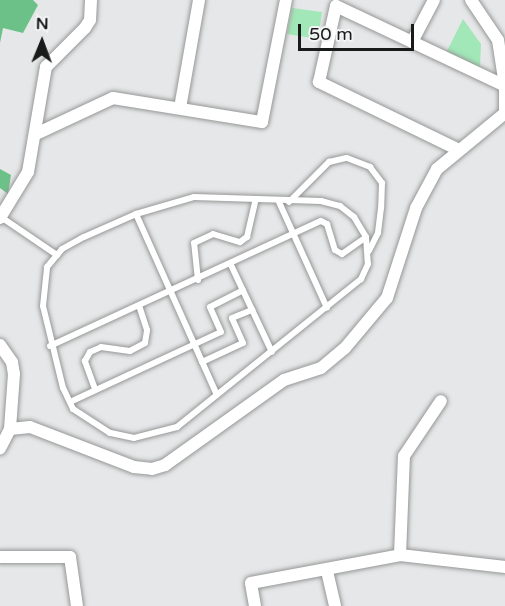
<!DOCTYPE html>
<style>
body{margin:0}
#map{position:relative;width:505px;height:606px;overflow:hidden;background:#e6e7e8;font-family:"Varela Round",sans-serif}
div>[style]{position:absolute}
.green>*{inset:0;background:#a2e7b7}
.forest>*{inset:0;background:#6cc189}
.roads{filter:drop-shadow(0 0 2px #969797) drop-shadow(0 0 2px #969797)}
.service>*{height:6px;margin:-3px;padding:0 3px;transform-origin:3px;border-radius:3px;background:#fff}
.minor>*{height:12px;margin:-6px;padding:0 6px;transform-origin:6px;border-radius:6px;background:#fff}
span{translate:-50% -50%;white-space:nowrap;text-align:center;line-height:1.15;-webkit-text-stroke:6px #f3f4f5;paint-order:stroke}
.north{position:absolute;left:12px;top:12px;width:60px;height:60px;-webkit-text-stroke:4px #f3f4f5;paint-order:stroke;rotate:1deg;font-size:16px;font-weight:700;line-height:24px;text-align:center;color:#191a1a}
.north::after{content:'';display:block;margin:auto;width:21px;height:27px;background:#191a1a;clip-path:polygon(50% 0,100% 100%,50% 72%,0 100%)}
.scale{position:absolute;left:298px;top:24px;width:116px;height:27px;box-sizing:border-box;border:3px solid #191a1a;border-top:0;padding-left:8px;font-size:18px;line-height:21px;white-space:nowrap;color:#191a1a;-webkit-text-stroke:4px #f3f4f5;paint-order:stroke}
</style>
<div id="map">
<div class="green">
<div style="clip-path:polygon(292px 8px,322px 12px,318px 39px,287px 34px)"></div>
<div style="clip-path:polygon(463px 19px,481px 44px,480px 67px,446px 53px)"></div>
</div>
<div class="forest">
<div style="clip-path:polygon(0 0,33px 0,38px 5px,23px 33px,3px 28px,0 43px)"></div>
<div style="clip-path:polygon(0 169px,11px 175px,8px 194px,0 188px)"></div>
</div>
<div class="roads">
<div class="service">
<div style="left:194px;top:197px;width:127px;rotate:1.8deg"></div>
<div style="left:321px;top:201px;width:20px;rotate:15deg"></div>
<div style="left:340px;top:206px;width:18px;rotate:38deg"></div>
<div style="left:354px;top:217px;width:23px;rotate:59deg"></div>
<div style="left:366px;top:237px;width:27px;rotate:86deg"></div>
<div style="left:368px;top:264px;width:17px;rotate:115deg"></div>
<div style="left:361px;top:279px;width:236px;rotate:141.2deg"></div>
<div style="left:177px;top:427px;width:44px;rotate:165.7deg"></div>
<div style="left:134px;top:438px;width:25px;rotate:-168deg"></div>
<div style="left:110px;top:433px;width:44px;rotate:-147deg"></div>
<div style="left:73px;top:409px;width:23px;rotate:-115deg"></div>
<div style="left:63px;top:388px;width:84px;rotate:-103.7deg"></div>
<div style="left:43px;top:306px;width:39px;rotate:-84deg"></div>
<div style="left:47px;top:267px;width:23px;rotate:-50deg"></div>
<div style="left:62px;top:249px;width:25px;rotate:-29deg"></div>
<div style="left:84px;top:237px;width:57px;rotate:-23.9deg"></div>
<div style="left:136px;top:214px;width:60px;rotate:-16.3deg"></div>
<div style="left:279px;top:202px;width:116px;rotate:65.6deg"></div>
<div style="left:289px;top:202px;width:57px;rotate:-45deg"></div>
<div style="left:329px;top:162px;width:18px;rotate:-13deg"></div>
<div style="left:347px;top:158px;width:25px;rotate:21deg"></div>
<div style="left:370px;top:167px;width:20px;rotate:53deg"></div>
<div style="left:382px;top:183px;width:25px;rotate:92deg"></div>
<div style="left:381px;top:208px;width:25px;rotate:97deg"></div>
<div style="left:378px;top:233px;width:20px;rotate:117deg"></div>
<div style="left:136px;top:214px;width:198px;rotate:65.9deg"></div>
<div style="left:1px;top:217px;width:68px;rotate:34.2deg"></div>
<div style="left:231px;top:265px;width:96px;rotate:64.8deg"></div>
<div style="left:198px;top:280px;width:37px;rotate:-96deg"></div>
<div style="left:194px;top:243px;width:21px;rotate:-25deg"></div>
<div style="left:213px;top:234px;width:28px;rotate:17deg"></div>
<div style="left:240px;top:242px;width:9px;rotate:-36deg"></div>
<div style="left:247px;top:237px;width:39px;rotate:-77deg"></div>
<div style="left:50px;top:346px;width:298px;rotate:-24.8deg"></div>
<div style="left:321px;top:221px;width:7px;rotate:27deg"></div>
<div style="left:327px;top:224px;width:27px;rotate:73deg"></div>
<div style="left:335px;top:250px;width:8px;rotate:30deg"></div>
<div style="left:342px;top:254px;width:29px;rotate:-35deg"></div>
<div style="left:202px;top:362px;width:45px;rotate:-24.9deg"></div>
<div style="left:243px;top:343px;width:27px;rotate:-114deg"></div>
<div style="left:232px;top:318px;width:22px;rotate:-22deg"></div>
<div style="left:95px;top:389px;width:30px;rotate:-110deg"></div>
<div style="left:85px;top:361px;width:10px;rotate:-61deg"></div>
<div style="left:90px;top:352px;width:12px;rotate:-24deg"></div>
<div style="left:101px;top:347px;width:29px;rotate:8deg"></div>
<div style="left:130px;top:351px;width:17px;rotate:-28deg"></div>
<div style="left:145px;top:343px;width:13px;rotate:-81deg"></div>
<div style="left:147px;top:330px;width:25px;rotate:-108deg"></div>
<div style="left:70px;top:402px;width:166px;rotate:-24.9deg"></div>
<div style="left:221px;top:332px;width:27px;rotate:-114deg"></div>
<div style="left:210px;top:307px;width:37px;rotate:-27deg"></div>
</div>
<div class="minor">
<div style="left:471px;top:0;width:48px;rotate:56deg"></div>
<div style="left:498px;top:40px;width:47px;rotate:81.3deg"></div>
<div style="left:412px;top:42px;width:47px;rotate:-62.4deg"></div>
<div style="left:180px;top:108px;width:110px;rotate:-80deg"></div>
<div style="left:36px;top:134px;width:85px;rotate:-25.1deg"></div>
<div style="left:113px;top:98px;width:151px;rotate:9.2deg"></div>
<div style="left:262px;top:122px;width:124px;rotate:-78.9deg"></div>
<div style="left:459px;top:150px;width:156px;rotate:-154.1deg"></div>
<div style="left:319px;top:82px;width:78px;rotate:-77.4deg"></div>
<div style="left:336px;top:6px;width:187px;rotate:25.3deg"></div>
<div style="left:505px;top:86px;width:27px;rotate:90deg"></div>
<div style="left:0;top:218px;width:54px;rotate:-58.7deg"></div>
<div style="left:28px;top:172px;width:107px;rotate:-80.3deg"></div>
<div style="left:46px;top:67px;width:55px;rotate:-45deg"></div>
<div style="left:85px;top:28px;width:9px;rotate:-58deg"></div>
<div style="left:90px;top:20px;width:20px;rotate:-87deg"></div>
<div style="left:0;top:345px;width:21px;rotate:55deg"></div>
<div style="left:12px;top:362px;width:12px;rotate:81deg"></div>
<div style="left:14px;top:374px;width:55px;rotate:94.2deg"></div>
<div style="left:10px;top:429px;width:22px;rotate:117deg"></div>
<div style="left:10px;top:429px;width:20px;rotate:-6deg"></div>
<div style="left:30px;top:427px;width:111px;rotate:21deg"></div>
<div style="left:134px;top:467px;width:18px;rotate:6deg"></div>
<div style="left:152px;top:469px;width:14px;rotate:-17deg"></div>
<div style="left:165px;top:465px;width:146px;rotate:-35.5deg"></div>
<div style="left:284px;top:380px;width:39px;rotate:-18deg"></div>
<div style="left:321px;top:368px;width:31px;rotate:-40deg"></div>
<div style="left:345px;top:348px;width:65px;rotate:-50deg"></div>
<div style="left:387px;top:298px;width:95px;rotate:-72.1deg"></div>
<div style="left:416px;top:208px;width:44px;rotate:-61.7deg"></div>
<div style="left:437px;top:169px;width:88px;rotate:-39.5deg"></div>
<div style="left:400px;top:555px;width:99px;rotate:-87.7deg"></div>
<div style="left:404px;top:456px;width:66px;rotate:-56.1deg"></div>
<div style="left:0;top:557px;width:70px"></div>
<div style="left:70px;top:557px;width:49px;rotate:81.9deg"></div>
<div style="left:327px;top:571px;width:36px;rotate:77deg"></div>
<div style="left:255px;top:606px;width:23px;rotate:-100deg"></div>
<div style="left:251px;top:583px;width:152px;rotate:-10.6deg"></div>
<div style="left:400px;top:555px;width:106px;rotate:6.5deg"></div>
</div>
</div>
<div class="north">N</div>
<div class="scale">50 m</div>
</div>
